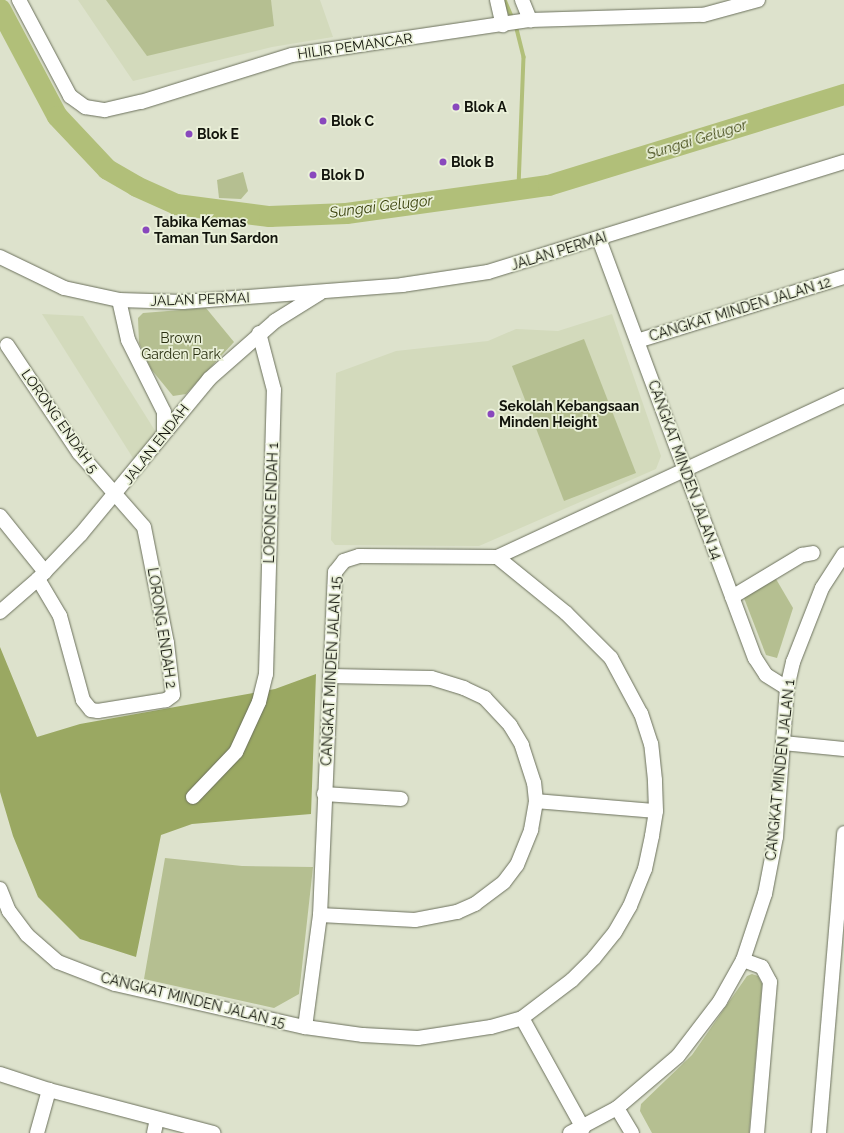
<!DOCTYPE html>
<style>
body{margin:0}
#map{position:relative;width:844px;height:1133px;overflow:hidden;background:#dde2cc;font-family:Raleway,sans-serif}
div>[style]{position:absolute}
.built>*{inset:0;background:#d3dabc}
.green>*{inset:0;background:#b5bf91}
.forest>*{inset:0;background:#9aa862}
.stream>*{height:3.5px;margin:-1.75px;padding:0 1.75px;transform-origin:1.75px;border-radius:1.75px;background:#b1bf79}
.river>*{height:21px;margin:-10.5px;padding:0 10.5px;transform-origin:10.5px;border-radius:10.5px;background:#b1bf79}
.roads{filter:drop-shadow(0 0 1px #6c715d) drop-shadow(0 0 1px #6c715d)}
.minor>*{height:14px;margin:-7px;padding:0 7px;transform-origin:7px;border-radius:7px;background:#fff}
.dots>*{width:11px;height:11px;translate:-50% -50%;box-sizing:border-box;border:2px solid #eaf0d9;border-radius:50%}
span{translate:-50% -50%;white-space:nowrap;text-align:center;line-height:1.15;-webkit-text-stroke:3.5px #eaf0d9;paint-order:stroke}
.street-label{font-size:14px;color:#13150d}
.poi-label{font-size:14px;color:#13150d;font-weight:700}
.left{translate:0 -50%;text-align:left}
.park-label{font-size:14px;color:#2a3011}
.water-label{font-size:15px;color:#39410b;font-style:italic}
</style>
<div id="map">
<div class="built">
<div style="clip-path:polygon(78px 0,320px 0,333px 37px,272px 47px,133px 81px)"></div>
<div style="clip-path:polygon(42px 314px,83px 316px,159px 437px,138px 466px)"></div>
<div style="clip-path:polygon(612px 314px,661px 456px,656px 469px,479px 546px,335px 545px,331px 540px,336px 373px,396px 351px,488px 341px,516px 329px,558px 331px)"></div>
</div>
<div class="green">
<div style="clip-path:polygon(106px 0,271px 0,274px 26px,147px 56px)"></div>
<div style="clip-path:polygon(243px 172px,248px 191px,241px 199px,219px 198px,217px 180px)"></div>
<div style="clip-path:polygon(206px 308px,234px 342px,186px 394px,173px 396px,151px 369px,139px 343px,138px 318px,143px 313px)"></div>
<div style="clip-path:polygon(584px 339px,636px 473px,564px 501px,512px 366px)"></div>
<div style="clip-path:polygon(776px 579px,793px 608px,777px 658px,766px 655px,744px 598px)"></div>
<div style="clip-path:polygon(165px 858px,242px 866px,313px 867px,299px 994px,274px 1008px,144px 979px)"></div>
<div style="clip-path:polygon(752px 974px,758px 976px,762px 984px,749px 1133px,652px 1133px,640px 1111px,641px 1104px,692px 1055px,747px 976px)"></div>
</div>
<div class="forest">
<div style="clip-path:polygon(0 647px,37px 737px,80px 724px,275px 689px,316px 674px,311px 814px,192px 824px,161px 835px,136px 957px,80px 939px,38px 897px,13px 836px,0 792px)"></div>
</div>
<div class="stream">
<div style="left:505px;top:0;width:21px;rotate:67deg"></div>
<div style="left:516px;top:25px;width:33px;rotate:76deg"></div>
<div style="left:524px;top:57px;width:133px;rotate:92.2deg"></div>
</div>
<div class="river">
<div style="left:0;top:9px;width:121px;rotate:62deg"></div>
<div style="left:57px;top:116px;width:73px;rotate:46.7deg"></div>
<div style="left:107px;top:169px;width:34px;rotate:30deg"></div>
<div style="left:136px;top:186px;width:44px;rotate:24.2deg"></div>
<div style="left:176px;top:204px;width:94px;rotate:7.4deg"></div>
<div style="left:269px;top:216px;width:77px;rotate:-2.2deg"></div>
<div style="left:346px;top:213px;width:204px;rotate:-7.9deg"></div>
<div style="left:548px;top:185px;width:310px;rotate:-17.1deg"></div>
</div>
<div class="roads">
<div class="minor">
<div style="left:19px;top:0;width:109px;rotate:62deg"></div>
<div style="left:70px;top:96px;width:19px;rotate:36deg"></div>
<div style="left:85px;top:107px;width:20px;rotate:9deg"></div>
<div style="left:105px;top:110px;width:37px;rotate:-13deg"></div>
<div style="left:141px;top:102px;width:158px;rotate:-17.3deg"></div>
<div style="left:292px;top:55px;width:241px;rotate:-8.4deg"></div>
<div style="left:530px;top:20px;width:173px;rotate:-1.7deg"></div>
<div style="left:703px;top:15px;width:57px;rotate:-15.3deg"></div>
<div style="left:497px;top:0;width:26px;rotate:77deg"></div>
<div style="left:522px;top:0;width:22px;rotate:68deg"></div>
<div style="left:599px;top:239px;width:447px;rotate:69.6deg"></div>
<div style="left:755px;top:658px;width:20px;rotate:57deg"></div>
<div style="left:766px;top:675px;width:25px;rotate:32deg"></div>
<div style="left:0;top:257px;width:71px;rotate:25.8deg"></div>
<div style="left:64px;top:288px;width:56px;rotate:12.3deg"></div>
<div style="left:119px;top:300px;width:64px;rotate:1.8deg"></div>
<div style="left:183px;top:302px;width:220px;rotate:-4.4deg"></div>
<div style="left:402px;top:285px;width:87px;rotate:-8.6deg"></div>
<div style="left:488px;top:272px;width:373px;rotate:-17.2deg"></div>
<div style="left:119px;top:300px;width:41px;rotate:77.3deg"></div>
<div style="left:128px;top:340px;width:80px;rotate:63.4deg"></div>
<div style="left:164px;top:412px;width:18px;rotate:90deg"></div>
<div style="left:637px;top:341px;width:217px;rotate:-17.2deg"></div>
<div style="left:7px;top:345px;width:130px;rotate:56.3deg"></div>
<div style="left:79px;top:453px;width:98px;rotate:48.7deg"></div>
<div style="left:144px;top:527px;width:118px;rotate:78.8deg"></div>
<div style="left:167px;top:643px;width:52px;rotate:83.4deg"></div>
<div style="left:173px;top:695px;width:9px;rotate:144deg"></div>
<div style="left:166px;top:700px;width:69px;rotate:170.8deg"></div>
<div style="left:98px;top:711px;width:7px;rotate:-172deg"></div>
<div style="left:91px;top:710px;width:13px;rotate:-129deg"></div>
<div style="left:83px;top:700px;width:87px;rotate:-105.3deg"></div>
<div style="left:60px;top:616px;width:43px;rotate:-120.7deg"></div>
<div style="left:0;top:516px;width:72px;rotate:51.2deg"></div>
<div style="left:497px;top:557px;width:383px;rotate:-24.9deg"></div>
<div style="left:732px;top:597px;width:82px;rotate:-31deg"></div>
<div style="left:802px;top:555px;width:11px;rotate:-10deg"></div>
<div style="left:0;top:612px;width:50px;rotate:-41deg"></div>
<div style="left:38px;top:579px;width:62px;rotate:-46.3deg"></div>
<div style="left:81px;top:534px;width:201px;rotate:-50.4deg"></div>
<div style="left:209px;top:379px;width:88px;rotate:-41.3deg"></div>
<div style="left:275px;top:321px;width:53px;rotate:-31.9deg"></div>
<div style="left:783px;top:743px;width:61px;rotate:5.6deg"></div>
<div style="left:324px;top:794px;width:77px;rotate:3.7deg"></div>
<div style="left:193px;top:797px;width:62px;rotate:-46.3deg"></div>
<div style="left:236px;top:752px;width:55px;rotate:-65.3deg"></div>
<div style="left:259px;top:702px;width:29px;rotate:-76deg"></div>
<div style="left:266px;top:674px;width:284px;rotate:-88.4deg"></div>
<div style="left:274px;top:390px;width:59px;rotate:-104.7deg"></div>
<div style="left:536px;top:801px;width:120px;rotate:4.8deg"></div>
<div style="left:0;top:889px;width:24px;rotate:68deg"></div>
<div style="left:9px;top:911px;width:30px;rotate:53deg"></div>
<div style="left:27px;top:935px;width:41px;rotate:41.1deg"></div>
<div style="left:58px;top:962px;width:61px;rotate:21.1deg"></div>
<div style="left:115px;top:984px;width:195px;rotate:12.8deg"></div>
<div style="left:305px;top:1027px;width:59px;rotate:7.9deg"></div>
<div style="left:363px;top:1035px;width:55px;rotate:3.1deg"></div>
<div style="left:418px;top:1038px;width:74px;rotate:-8.6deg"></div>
<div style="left:491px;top:1027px;width:32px;rotate:-16deg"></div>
<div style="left:522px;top:1018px;width:63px;rotate:-37.2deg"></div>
<div style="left:572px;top:980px;width:31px;rotate:-45deg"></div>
<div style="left:594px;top:958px;width:33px;rotate:-51deg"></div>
<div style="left:615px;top:932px;width:30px;rotate:-60deg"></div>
<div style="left:630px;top:906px;width:40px;rotate:-68deg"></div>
<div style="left:645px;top:869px;width:34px;rotate:-78deg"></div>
<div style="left:652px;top:836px;width:25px;rotate:-81deg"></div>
<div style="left:656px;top:811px;width:31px;rotate:-92deg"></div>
<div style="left:655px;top:780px;width:36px;rotate:-96deg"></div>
<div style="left:651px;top:744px;width:32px;rotate:-108deg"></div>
<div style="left:641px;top:714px;width:64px;rotate:-118.2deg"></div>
<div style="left:611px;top:658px;width:64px;rotate:-135deg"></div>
<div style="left:566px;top:613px;width:89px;rotate:-140.9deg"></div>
<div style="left:497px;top:557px;width:138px;rotate:-179.6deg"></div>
<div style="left:359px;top:556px;width:16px;rotate:162deg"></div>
<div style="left:344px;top:561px;width:14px;rotate:129deg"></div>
<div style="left:335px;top:572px;width:343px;rotate:92.5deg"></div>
<div style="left:320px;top:915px;width:113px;rotate:97.6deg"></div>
<div style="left:320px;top:915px;width:95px;rotate:3deg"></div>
<div style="left:415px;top:920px;width:43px;rotate:-10.8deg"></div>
<div style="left:457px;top:912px;width:20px;rotate:-24deg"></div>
<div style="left:475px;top:904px;width:36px;rotate:-37deg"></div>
<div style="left:504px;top:882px;width:21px;rotate:-53deg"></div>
<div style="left:517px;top:865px;width:38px;rotate:-68deg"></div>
<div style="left:531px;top:830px;width:29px;rotate:-80deg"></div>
<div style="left:536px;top:801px;width:18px;rotate:-96deg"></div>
<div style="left:534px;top:783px;width:40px;rotate:-108deg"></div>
<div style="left:522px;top:745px;width:23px;rotate:-121deg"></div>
<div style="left:510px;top:725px;width:37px;rotate:-133deg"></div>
<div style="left:485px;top:698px;width:23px;rotate:-155deg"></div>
<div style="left:464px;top:688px;width:34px;rotate:-163deg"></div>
<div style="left:431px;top:678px;width:101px;rotate:-178.9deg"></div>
<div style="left:743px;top:960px;width:20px;rotate:20deg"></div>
<div style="left:762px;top:967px;width:17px;rotate:62deg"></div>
<div style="left:770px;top:982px;width:152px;rotate:94.9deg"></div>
<div style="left:522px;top:1018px;width:126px;rotate:61deg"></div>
<div style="left:0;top:1074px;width:52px;rotate:18.1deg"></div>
<div style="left:49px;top:1090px;width:170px;rotate:14.7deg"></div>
<div style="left:617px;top:1108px;width:29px;rotate:59deg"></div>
<div style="left:37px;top:1133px;width:45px;rotate:-74.4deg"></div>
<div style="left:154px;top:1133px;width:14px;rotate:-78deg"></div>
<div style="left:570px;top:1133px;width:53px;rotate:-28deg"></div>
<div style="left:617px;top:1108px;width:80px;rotate:-40.4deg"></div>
<div style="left:678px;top:1056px;width:69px;rotate:-52.6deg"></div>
<div style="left:720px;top:1001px;width:47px;rotate:-60.7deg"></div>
<div style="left:743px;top:960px;width:70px;rotate:-71.6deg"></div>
<div style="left:765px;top:894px;width:58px;rotate:-79.1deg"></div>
<div style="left:776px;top:837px;width:149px;rotate:-85.8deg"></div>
<div style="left:787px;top:688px;width:27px;rotate:-77deg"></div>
<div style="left:793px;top:662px;width:79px;rotate:-68.6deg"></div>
<div style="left:822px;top:588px;width:40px;rotate:-57.1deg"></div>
<div style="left:819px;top:1133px;width:301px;rotate:-85.2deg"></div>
</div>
</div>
<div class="dots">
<div style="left:456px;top:107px;background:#8948bd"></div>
<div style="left:323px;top:121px;background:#8948bd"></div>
<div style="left:189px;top:134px;background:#8948bd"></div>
<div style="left:443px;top:162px;background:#8948bd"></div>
<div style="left:313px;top:175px;background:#8948bd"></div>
<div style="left:146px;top:230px;background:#8948bd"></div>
<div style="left:491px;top:414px;background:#8948bd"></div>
</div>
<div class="street-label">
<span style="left:355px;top:46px;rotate:-8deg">HILIR PEMANCAR</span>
<span style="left:559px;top:251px;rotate:-17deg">JALAN PERMAI</span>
<span style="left:200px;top:299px;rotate:-2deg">JALAN PERMAI</span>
<span style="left:740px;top:309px;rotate:-17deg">CANGKAT MINDEN JALAN 12</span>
<span style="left:60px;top:421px;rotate:55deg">LORONG ENDAH 5</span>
<span style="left:156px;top:444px;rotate:-52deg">JALAN ENDAH</span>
<span style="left:685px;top:470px;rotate:70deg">CANGKAT MINDEN JALAN 14</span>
<span style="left:271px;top:503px;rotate:-88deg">LORONG ENDAH 1</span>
<span style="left:162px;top:628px;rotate:81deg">LORONG ENDAH 2</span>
<span style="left:331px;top:671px;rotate:-87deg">CANGKAT MINDEN JALAN 15</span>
<span style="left:780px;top:770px;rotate:-84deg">CANGKAT MINDEN JALAN 1</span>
<span style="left:193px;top:1000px;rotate:14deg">CANGKAT MINDEN JALAN 15</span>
</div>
<div class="poi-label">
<span class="left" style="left:464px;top:107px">Blok A</span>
<span class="left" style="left:331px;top:121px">Blok C</span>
<span class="left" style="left:197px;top:134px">Blok E</span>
<span class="left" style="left:451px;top:162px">Blok B</span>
<span class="left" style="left:321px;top:175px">Blok D</span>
<span class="left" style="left:154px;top:230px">Tabika Kemas<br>Taman Tun Sardon</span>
<span class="left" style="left:499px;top:414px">Sekolah Kebangsaan<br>Minden Height</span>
</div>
<div class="park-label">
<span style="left:181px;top:346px">Brown<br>Garden Park</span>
</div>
<div class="water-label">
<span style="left:697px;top:140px;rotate:-17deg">Sungai Gelugor</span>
<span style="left:381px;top:207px;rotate:-7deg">Sungai Gelugor</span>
</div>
</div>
